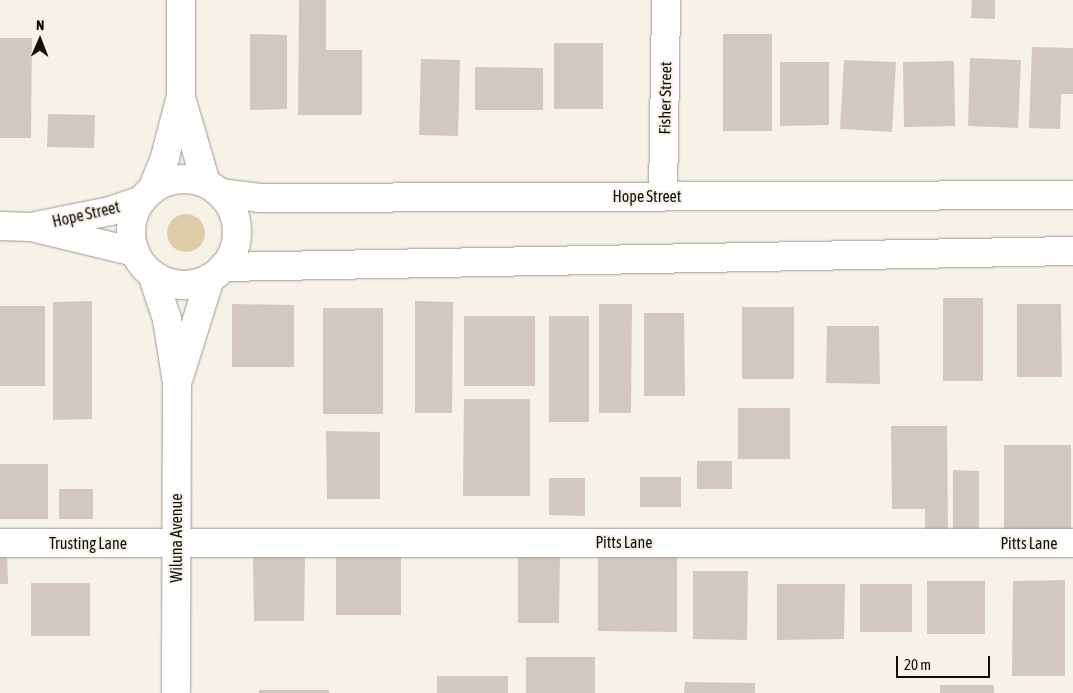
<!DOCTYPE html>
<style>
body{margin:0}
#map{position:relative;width:1073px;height:693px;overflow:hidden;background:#f7f2e7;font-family:"Asap Condensed",sans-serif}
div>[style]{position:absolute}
.green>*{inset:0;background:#decda8}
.round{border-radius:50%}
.building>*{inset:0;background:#d3c7c2}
.roads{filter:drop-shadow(0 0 1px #9f9a90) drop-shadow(0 0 1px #9f9a90)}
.minor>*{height:28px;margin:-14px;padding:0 14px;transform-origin:14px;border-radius:14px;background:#fff}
.minor>.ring{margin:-14px;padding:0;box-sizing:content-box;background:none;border:28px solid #fff;border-radius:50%}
span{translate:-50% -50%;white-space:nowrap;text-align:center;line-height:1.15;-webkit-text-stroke:4px #f7f2e7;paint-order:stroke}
.street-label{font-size:16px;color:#100e0b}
.north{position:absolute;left:15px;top:15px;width:50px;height:50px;-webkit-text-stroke:4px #f7f2e7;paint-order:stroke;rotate:1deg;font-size:14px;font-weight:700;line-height:20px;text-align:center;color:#100e0b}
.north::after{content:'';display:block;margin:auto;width:18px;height:22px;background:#100e0b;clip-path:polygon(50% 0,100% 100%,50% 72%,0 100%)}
.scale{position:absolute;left:896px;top:656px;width:94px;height:22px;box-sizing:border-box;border:2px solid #100e0b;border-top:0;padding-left:6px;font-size:15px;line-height:18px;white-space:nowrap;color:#100e0b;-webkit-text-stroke:4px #f7f2e7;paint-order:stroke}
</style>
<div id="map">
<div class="green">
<div class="round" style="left:167px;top:214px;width:38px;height:38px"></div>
</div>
<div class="building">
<div style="clip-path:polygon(299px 0,326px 0,326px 50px,362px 50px,362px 115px,298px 115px)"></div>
<div style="clip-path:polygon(972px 0,995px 0,995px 19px,971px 18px)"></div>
<div style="clip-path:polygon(250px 34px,287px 35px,287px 109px,250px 110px)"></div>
<div style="clip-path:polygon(723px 34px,772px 34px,772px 131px,723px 131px)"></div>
<div style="clip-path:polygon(0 38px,32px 38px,31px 138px,0 138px)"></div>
<div style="clip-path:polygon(554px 43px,603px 43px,603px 109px,554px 109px)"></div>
<div style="clip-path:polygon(1032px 47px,1073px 48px,1073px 94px,1061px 94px,1060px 129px,1029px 128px)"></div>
<div style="clip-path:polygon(970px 58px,1021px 60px,1018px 128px,968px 126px)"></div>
<div style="clip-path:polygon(421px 59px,460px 60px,458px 136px,419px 135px)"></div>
<div style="clip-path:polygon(844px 60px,896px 62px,892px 132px,840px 129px)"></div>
<div style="clip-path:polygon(954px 61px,955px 126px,904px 127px,903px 62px)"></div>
<div style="clip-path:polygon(780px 62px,829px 62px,829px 125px,780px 126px)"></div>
<div style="clip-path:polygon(475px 67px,543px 68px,543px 110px,475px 110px)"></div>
<div style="clip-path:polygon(48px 114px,95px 115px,94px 148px,47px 147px)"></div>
<div style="clip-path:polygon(943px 298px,983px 298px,983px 381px,943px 381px)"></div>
<div style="clip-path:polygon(92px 301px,92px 419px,53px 420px,53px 302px)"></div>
<div style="clip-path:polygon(415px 301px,453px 302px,452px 413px,415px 413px)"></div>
<div style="clip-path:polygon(232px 304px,294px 305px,294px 367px,232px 367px)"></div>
<div style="clip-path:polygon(599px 304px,632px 304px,631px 413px,599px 413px)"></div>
<div style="clip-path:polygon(1017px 304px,1061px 304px,1062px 377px,1017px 377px)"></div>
<div style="clip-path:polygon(0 306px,45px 306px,45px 386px,0 386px)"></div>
<div style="clip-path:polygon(742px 307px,794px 307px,794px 379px,742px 379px)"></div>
<div style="clip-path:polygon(323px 308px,383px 308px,383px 414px,323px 414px)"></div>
<div style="clip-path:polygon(644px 313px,684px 313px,685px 396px,644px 396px)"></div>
<div style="clip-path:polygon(464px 316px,535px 316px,535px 386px,464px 386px)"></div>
<div style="clip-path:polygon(549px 316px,589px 316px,589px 422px,549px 422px)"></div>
<div style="clip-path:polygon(827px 326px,879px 326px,880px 384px,826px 383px)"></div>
<div style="clip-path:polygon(464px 399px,530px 399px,530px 496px,463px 496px)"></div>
<div style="clip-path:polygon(738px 408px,790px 408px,790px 459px,738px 459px)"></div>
<div style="clip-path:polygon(891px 426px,947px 426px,948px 531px,925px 531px,925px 509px,892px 509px)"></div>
<div style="clip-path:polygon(326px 431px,380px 432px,380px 499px,327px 499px)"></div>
<div style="clip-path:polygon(1004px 445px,1071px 445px,1071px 530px,1004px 530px)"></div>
<div style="clip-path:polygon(697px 461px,732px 461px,732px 489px,697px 489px)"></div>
<div style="clip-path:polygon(0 464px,48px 464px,48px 519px,0 519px)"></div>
<div style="clip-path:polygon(953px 470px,979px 471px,979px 531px,953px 531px)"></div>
<div style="clip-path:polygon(640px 477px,681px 477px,681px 507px,640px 507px)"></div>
<div style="clip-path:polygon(549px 478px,585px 478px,585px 516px,549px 515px)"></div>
<div style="clip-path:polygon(59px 489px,93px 489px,93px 519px,59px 519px)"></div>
<div style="clip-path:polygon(598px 551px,677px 551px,677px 632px,598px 631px)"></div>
<div style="clip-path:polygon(0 552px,7px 552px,8px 584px,0 584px)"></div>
<div style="clip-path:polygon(253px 553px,305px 553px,304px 621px,254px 621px)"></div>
<div style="clip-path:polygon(518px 555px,560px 556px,559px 623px,518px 623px)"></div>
<div style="clip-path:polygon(336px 556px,401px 556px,401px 615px,336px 615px)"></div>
<div style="clip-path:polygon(693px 571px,748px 571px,747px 640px,693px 639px)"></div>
<div style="clip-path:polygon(1065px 580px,1065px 676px,1012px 676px,1013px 581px)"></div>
<div style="clip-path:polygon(927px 581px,985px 581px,985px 634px,927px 634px)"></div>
<div style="clip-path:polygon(31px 583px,90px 583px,90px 636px,31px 636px)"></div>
<div style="clip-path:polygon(777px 584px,845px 584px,844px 639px,777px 640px)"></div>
<div style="clip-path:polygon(860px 584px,912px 584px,912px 632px,860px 632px)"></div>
<div style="clip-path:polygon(526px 657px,595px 657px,595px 693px,526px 693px)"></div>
<div style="clip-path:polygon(437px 676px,508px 676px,508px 693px,437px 693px)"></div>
<div style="clip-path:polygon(685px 682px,755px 683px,755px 693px,684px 693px)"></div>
<div style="clip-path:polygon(940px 685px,994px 685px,994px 693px,940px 693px)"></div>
<div style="clip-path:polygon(259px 690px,329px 690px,329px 693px,259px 693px)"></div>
</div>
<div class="roads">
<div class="minor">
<div style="left:181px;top:98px;width:89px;rotate:73.6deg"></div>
<div class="ring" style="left:131px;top:179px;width:78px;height:78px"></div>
<div style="left:152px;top:190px;width:35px;rotate:-68deg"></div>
<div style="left:165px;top:157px;width:63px;rotate:-75.3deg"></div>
<div style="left:181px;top:96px;width:96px;rotate:-90deg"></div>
<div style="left:220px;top:193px;width:38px;rotate:7deg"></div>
<div style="left:258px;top:198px;width:815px;rotate:-0.21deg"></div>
<div style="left:663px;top:196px;width:196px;rotate:-89.1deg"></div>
<div style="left:0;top:226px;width:31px;rotate:2deg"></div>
<div style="left:31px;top:227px;width:81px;rotate:-11.4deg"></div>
<div style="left:110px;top:211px;width:34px;rotate:-19deg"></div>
<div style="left:39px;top:229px;width:99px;rotate:13.5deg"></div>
<div style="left:223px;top:267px;width:850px;rotate:-1.08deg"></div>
<div style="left:152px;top:274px;width:47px;rotate:71.6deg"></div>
<div style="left:167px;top:319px;width:65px;rotate:81.1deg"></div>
<div style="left:177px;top:383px;width:310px;rotate:90.2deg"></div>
<div style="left:179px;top:377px;width:104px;rotate:-72.6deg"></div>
<div style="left:0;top:543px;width:1073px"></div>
</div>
</div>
<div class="street-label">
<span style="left:665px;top:98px;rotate:-89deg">Fisher Street</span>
<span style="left:647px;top:196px">Hope Street</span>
<span style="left:86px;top:214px;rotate:-13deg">Hope Street</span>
<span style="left:176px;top:538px;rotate:-90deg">Wiluna Avenue</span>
<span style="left:624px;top:542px">Pitts Lane</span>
<span style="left:88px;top:543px">Trusting Lane</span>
<span style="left:1029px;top:543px">Pitts Lane</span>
</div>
<div class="north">N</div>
<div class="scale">20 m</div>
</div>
